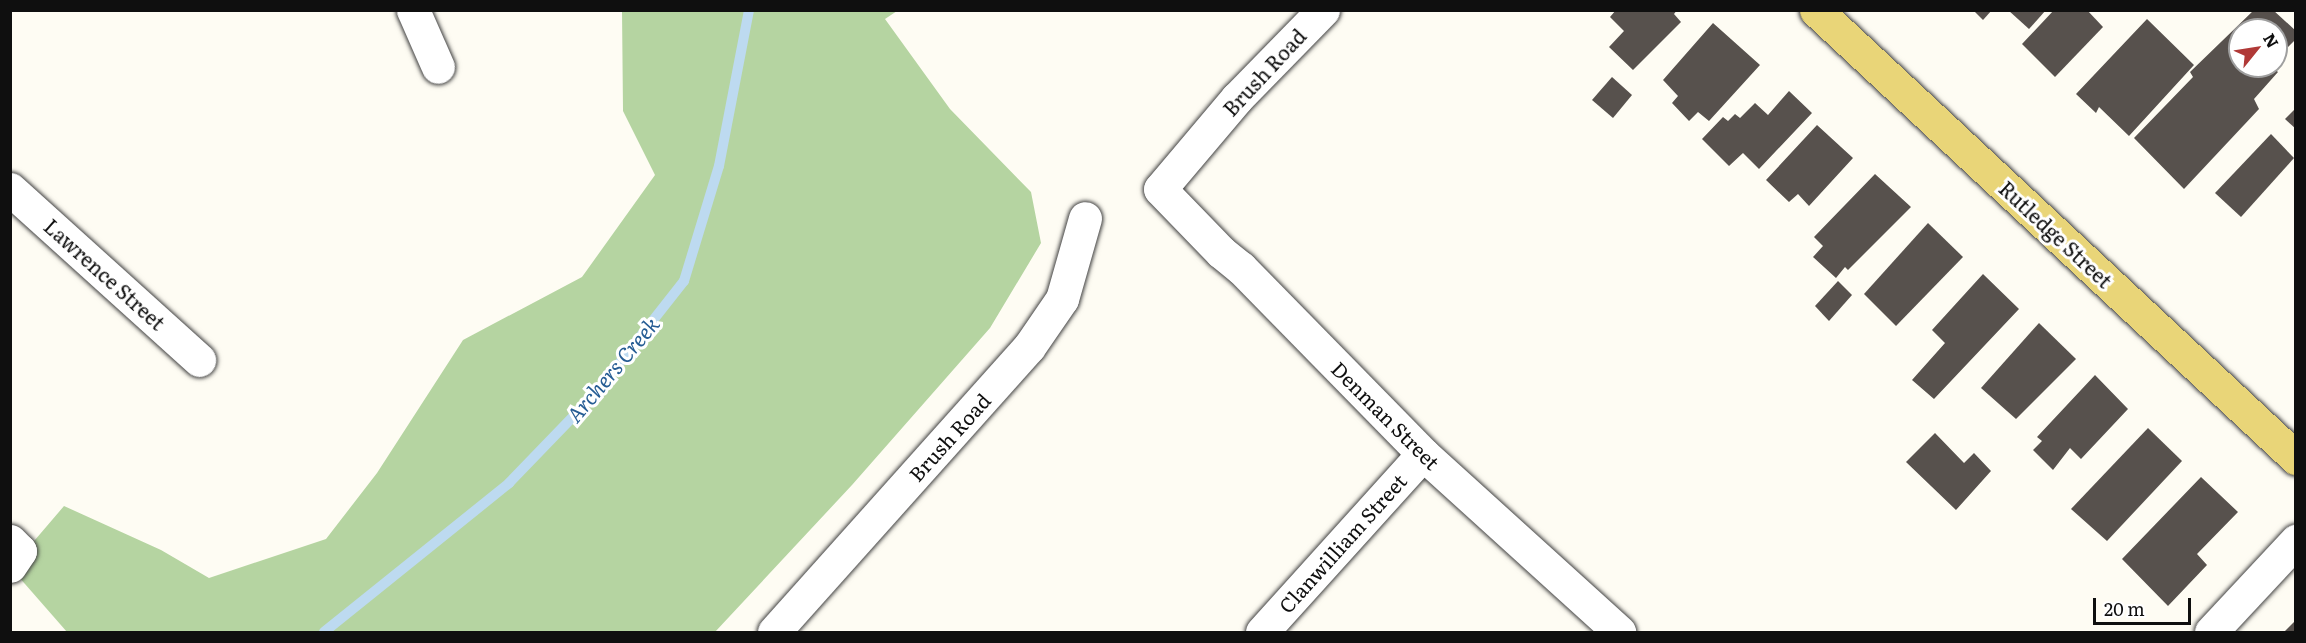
<!DOCTYPE html>
<style>
body{margin:0}
#map{position:relative;width:2306px;height:643px;overflow:hidden;background:#fefcf3;font-family:Literata,serif}
div>[style]{position:absolute}
.forest>*{inset:0;background:#b5d4a1}
.stream>*{height:10px;margin:-5px;padding:0 5px;transform-origin:5px;border-radius:5px;background:#bddaf0}
.building>*{inset:0;background:#57514d}
.roads{filter:drop-shadow(0 0 2px #424242) drop-shadow(0 0 2px #424242)}
.minor>*{height:33px;margin:-16.5px;padding:0 16.5px;transform-origin:16.5px;border-radius:16.5px;background:#fff}
.primary>*{height:33px;margin:-16.5px;padding:0 16.5px;transform-origin:16.5px;border-radius:16.5px;background:#e9d578}
span{translate:-50% -50%;white-space:nowrap;text-align:center;line-height:1.15;-webkit-text-stroke:6px #fff;paint-order:stroke}
.street-label{font-size:20px;color:#0f0f0f}
.water-label{font-size:21px;color:#265d94;font-style:italic}
.frame{position:absolute;inset:0;border:12px solid #0f0f0f;pointer-events:none}
.north{position:absolute;left:2228px;top:18px;width:60px;height:60px;box-sizing:border-box;background:#fff;border:2px solid #9f9f9f;border-radius:50%;rotate:60deg;font-size:16px;font-weight:700;line-height:24px;text-align:center;color:#0f0f0f}
.north::after{content:'';display:block;margin:auto;width:21px;height:27px;background:#b03937;clip-path:polygon(50% 0,100% 100%,50% 72%,0 100%)}
.scale{position:absolute;left:2093px;top:598px;width:98px;height:27px;box-sizing:border-box;border:3px solid #0f0f0f;border-top:0;padding-left:8px;font-size:18px;line-height:21px;white-space:nowrap;color:#0f0f0f;-webkit-text-stroke:4px #fff;paint-order:stroke}
</style>
<div id="map">
<div class="forest">
<div style="clip-path:polygon(622px 11px,897px 11px,885px 19px,950px 109px,1031px 192px,1041px 243px,990px 328px,852px 485px,715px 632px,67px 632px,11px 568px,64px 506px,161px 550px,209px 578px,326px 539px,377px 473px,463px 340px,582px 277px,655px 175px,623px 111px)"></div>
</div>
<div class="stream">
<div style="left:324px;top:632px;width:238px;rotate:-38.8deg"></div>
<div style="left:509px;top:483px;width:124px;rotate:-46deg"></div>
<div style="left:595px;top:394px;width:144px;rotate:-51.8deg"></div>
<div style="left:684px;top:281px;width:120px;rotate:-73.1deg"></div>
<div style="left:719px;top:166px;width:159px;rotate:-79.1deg"></div>
</div>
<div class="building">
<div style="clip-path:polygon(1616px 10px,1677px 10px,1674px 14px,1681px 22px,1633px 70px,1609px 47px,1624px 31px,1610px 17px)"></div>
<div style="clip-path:polygon(1973px 10px,1992px 10px,1983px 20px)"></div>
<div style="clip-path:polygon(2008px 10px,2046px 10px,2029px 29px)"></div>
<div style="clip-path:polygon(2054px 10px,2087px 10px,2103px 27px,2055px 77px,2022px 44px)"></div>
<div style="clip-path:polygon(2254px 10px,2273px 10px,2296px 31px,2296px 39px,2276px 59px,2276px 30px,2240px 30px,2240px 66px,2271px 66px,2278px 72px,2254px 99px,2259px 109px,2184px 189px,2134px 138px,2193px 77px,2190px 72px)"></div>
<div style="clip-path:polygon(2147px 19px,2194px 65px,2129px 136px,2099px 107px,2096px 113px,2076px 94px)"></div>
<div style="clip-path:polygon(1713px 23px,1760px 65px,1709px 121px,1698px 112px,1689px 121px,1672px 103px,1678px 96px,1663px 80px)"></div>
<div style="clip-path:polygon(1612px 77px,1632px 95px,1613px 118px,1592px 100px)"></div>
<div style="clip-path:polygon(1789px 91px,1812px 113px,1759px 169px,1743px 153px,1729px 166px,1702px 139px,1723px 117px,1728px 121px,1735px 114px,1740px 118px,1755px 103px,1768px 115px)"></div>
<div style="clip-path:polygon(2296px 108px,2296px 129px,2285px 119px)"></div>
<div style="clip-path:polygon(1817px 125px,1853px 158px,1809px 206px,1798px 194px,1789px 202px,1766px 180px)"></div>
<div style="clip-path:polygon(2271px 134px,2294px 158px,2241px 217px,2215px 193px)"></div>
<div style="clip-path:polygon(1875px 174px,1911px 207px,1848px 270px,1845px 267px,1836px 278px,1813px 257px,1823px 246px,1814px 237px)"></div>
<div style="clip-path:polygon(1928px 223px,1963px 257px,1896px 326px,1864px 294px)"></div>
<div style="clip-path:polygon(1983px 274px,2019px 309px,1934px 399px,1912px 380px,1945px 343px,1932px 330px)"></div>
<div style="clip-path:polygon(1838px 281px,1852px 295px,1829px 321px,1815px 306px)"></div>
<div style="clip-path:polygon(2039px 323px,2076px 359px,2016px 419px,1981px 388px)"></div>
<div style="clip-path:polygon(2095px 375px,2128px 409px,2081px 459px,2070px 448px,2053px 470px,2033px 450px,2042px 441px,2037px 437px)"></div>
<div style="clip-path:polygon(2148px 428px,2182px 461px,2107px 541px,2071px 509px)"></div>
<div style="clip-path:polygon(1935px 433px,1964px 463px,1974px 453px,1991px 471px,1956px 510px,1906px 462px)"></div>
<div style="clip-path:polygon(2201px 477px,2238px 512px,2197px 554px,2207px 565px,2168px 606px,2122px 559px)"></div>
<div style="clip-path:polygon(2296px 620px,2296px 632px,2284px 632px)"></div>
</div>
<div class="roads">
<div class="minor">
<div style="left:413px;top:10px;width:62px;rotate:66.3deg"></div>
<div style="left:1323px;top:10px;width:123px;rotate:134.3deg"></div>
<div style="left:1237px;top:98px;width:119px;rotate:130.2deg"></div>
<div style="left:1160px;top:189px;width:88px;rotate:45.9deg"></div>
<div style="left:1221px;top:252px;width:26px;rotate:39deg"></div>
<div style="left:1241px;top:268px;width:260px;rotate:45.6deg"></div>
<div style="left:1423px;top:454px;width:265px;rotate:42.2deg"></div>
<div style="left:10px;top:189px;width:255px;rotate:42.1deg"></div>
<div style="left:10px;top:541px;width:14px;rotate:45deg"></div>
<div style="left:20px;top:551px;width:18px;rotate:124deg"></div>
<div style="left:774px;top:632px;width:382px;rotate:-48.2deg"></div>
<div style="left:1029px;top:347px;width:58px;rotate:-55.5deg"></div>
<div style="left:1062px;top:299px;width:84px;rotate:-74.1deg"></div>
<div style="left:1262px;top:632px;width:240px;rotate:-47.9deg"></div>
<div style="left:2211px;top:632px;width:125px;rotate:-47deg"></div>
</div>
<div class="primary">
<div style="left:1816px;top:10px;width:657px;rotate:43.03deg"></div>
</div>
</div>
<div class="street-label">
<span style="left:1264px;top:72px;rotate:-47deg">Brush Road</span>
<span style="left:2056px;top:234px;rotate:43deg">Rutledge Street</span>
<span style="left:105px;top:274px;rotate:42deg">Lawrence Street</span>
<span style="left:1386px;top:415px;rotate:45deg">Denman Street</span>
<span style="left:949px;top:437px;rotate:-48deg">Brush Road</span>
<span style="left:1342px;top:543px;rotate:-48deg">Clanwilliam Street</span>
</div>
<div class="water-label">
<span style="left:612px;top:369px;rotate:-50deg">Archers Creek</span>
</div>
<div class="frame"></div>
<div class="north">N</div>
<div class="scale">20 m</div>
</div>
